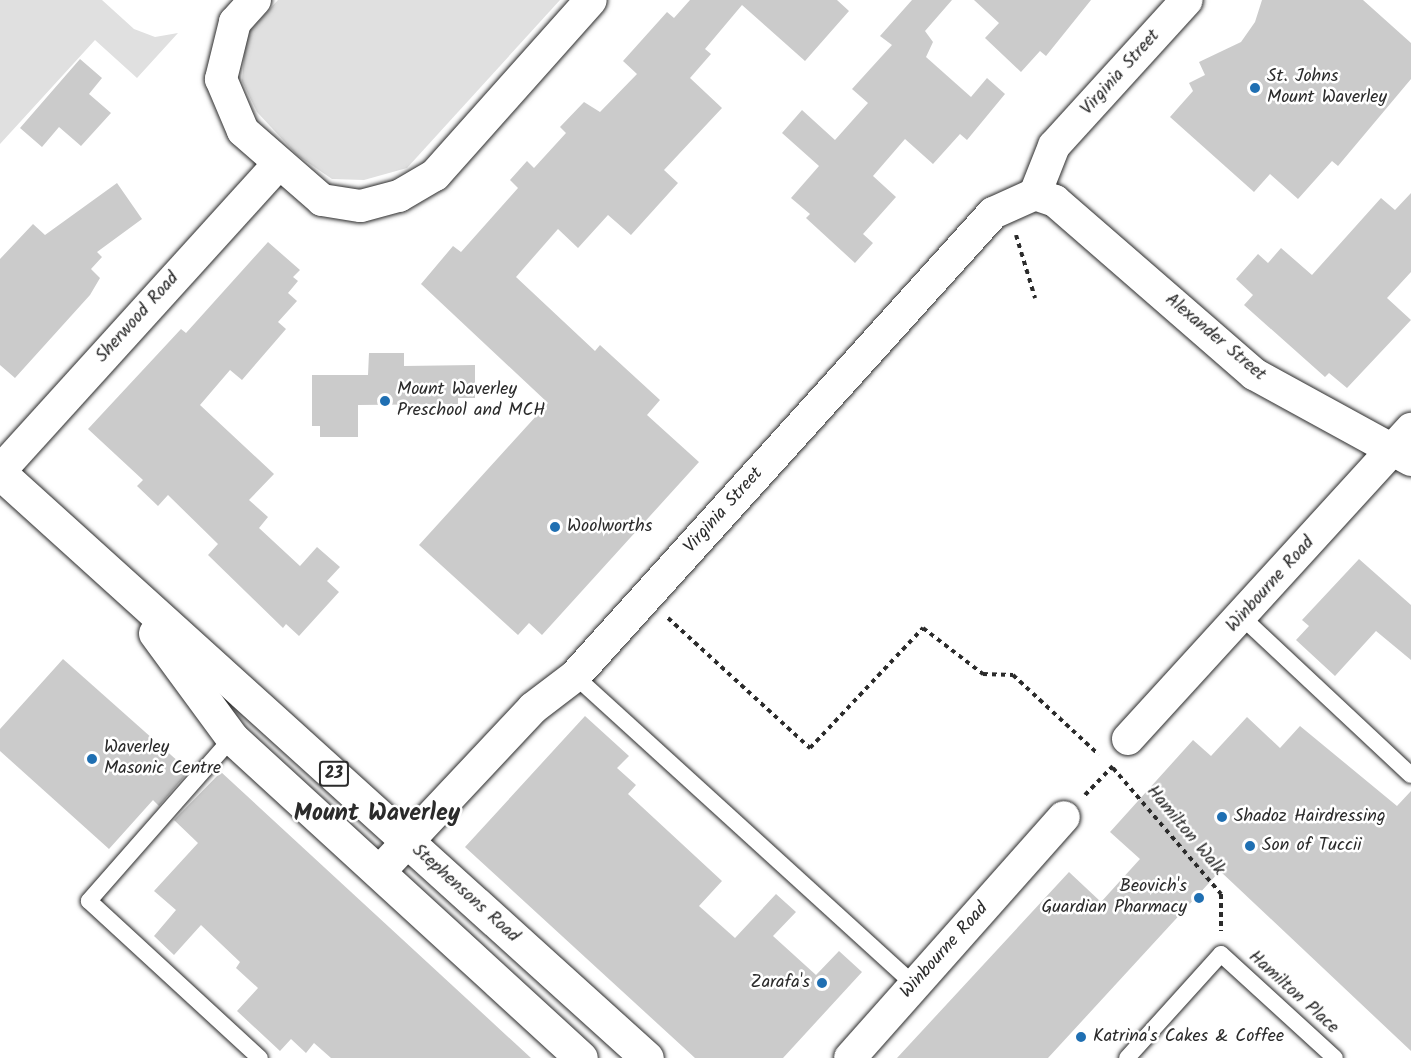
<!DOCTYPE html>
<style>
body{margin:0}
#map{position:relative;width:1411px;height:1058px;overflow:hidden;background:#fff;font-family:Kalam,sans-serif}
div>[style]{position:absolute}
.green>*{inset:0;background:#e0e0e0}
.building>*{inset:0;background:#cbcbcb}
.path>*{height:4px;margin-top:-2px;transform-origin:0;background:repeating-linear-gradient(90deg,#2b2b2b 0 4.5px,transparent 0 9px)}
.roads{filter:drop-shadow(0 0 2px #2b2b2b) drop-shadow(0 0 2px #2b2b2b)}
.service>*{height:16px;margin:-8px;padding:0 8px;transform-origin:8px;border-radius:8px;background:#fff}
.minor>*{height:32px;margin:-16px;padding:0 16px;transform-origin:16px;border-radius:16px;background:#fff}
.primary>*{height:33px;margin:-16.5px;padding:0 16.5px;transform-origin:16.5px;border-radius:16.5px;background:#fff}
.dots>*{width:16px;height:16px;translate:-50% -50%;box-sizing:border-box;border:3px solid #fff;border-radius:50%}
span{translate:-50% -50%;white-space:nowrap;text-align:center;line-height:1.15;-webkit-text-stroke:5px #fff;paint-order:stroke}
.shield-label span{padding:2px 4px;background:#fff;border:2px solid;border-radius:4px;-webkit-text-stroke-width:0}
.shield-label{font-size:16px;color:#2b2b2b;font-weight:700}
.street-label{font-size:18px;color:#2b2b2b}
.poi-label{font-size:18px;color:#2b2b2b}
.left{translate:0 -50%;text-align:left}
.right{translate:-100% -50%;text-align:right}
.district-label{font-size:24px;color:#2b2b2b;font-weight:700}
</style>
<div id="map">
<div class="green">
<div style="clip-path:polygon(0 0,102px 0,134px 29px,155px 37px,178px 33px,137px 78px,95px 40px,0 144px)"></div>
<div style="clip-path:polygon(278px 0,560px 0,407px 168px,364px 180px,332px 179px,297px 155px,257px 112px,242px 81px,246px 35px)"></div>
</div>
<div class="building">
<div style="clip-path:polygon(690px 0,837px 0,849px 11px,805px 61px,742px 5px,705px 49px,711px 54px,690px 78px,722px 108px,664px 170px,678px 183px,631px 235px,608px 215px,578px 248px,558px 229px,516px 277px,595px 351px,600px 345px,660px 400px,647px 415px,699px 462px,542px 635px,529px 623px,518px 635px,419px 545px,548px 403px,421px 284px,453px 246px,461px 252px,518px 188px,510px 180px,527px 161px,534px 168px,566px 133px,560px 127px,584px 102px,600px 112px,637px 74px,623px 61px,667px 12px,674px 18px)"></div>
<div style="clip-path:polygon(912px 0,952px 0,925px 31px,933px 42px,926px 57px,971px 97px,987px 78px,1005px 94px,967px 140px,960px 134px,933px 164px,905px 139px,873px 176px,896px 197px,863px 234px,873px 243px,855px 263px,806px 218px,810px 214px,791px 198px,819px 166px,782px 133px,802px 110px,835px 140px,868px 103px,852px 89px,892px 45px,880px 36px)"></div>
<div style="clip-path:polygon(974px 0,1091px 0,1046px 56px,1040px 51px,1021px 72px,985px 38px,999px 23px)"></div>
<div style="clip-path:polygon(1262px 0,1363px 0,1411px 43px,1411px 79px,1338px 166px,1332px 161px,1298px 199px,1270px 174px,1254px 192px,1170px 117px,1193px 91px,1189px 83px,1205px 75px,1199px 62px,1241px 42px,1255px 22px)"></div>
<div style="clip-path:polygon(80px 59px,102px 78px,89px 94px,111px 113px,81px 146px,59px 127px,42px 147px,20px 128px)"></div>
<div style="clip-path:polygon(117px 183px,142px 219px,97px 252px,102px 257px,91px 269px,100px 278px,90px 295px,15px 378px,0 365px,0 259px,33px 224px,45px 235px)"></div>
<div style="clip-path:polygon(1411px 193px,1411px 272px,1387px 298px,1411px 320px,1347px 388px,1329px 373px,1325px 377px,1244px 305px,1253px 295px,1236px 279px,1258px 254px,1268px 263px,1281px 248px,1312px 275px,1381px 198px,1395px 210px)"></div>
<div style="clip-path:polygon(268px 242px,300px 270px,293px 277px,298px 281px,288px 293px,297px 301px,278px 322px,286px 329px,242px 380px,230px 370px,200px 405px,274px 474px,249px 500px,268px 517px,259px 528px,300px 566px,317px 547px,340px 567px,327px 581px,339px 592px,299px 636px,286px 624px,283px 628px,208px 555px,218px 544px,168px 495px,158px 506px,137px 486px,143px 480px,88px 429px,181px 329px,186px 333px)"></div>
<div style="clip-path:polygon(369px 353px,404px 353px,404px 366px,475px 365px,475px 398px,458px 398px,458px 404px,358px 405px,358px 437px,320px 437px,320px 426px,312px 426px,312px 375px,368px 375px)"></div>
<div style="clip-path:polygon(1359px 559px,1411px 605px,1411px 660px,1376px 631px,1335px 676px,1296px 640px,1309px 626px,1302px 620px)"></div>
<div style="clip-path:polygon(63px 659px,189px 771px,159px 806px,153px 800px,109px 849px,0 751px,0 729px)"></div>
<div style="clip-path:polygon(585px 716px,629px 756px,617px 768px,636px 785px,628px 794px,722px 881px,699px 906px,735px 938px,776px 894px,796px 912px,773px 936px,816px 975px,839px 951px,862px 972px,783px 1058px,695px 1058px,465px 847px)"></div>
<div style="clip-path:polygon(1247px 717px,1280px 748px,1300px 726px,1397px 806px,1411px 791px,1411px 1051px,1220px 871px,1048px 1058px,897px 1058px,1069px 872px,1101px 902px,1140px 859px,1110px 832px,1193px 740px,1211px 756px)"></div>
<div style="clip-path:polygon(221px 772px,531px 1058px,331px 1058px,314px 1043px,306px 1053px,291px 1039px,280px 1051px,237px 1011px,258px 988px,236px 968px,240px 962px,201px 925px,174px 955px,154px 936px,176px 910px,154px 891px,198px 843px,174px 820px)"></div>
</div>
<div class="path">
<div style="left:1016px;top:235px;width:66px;rotate:73.2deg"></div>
<div style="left:668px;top:618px;width:193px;rotate:42.5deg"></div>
<div style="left:810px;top:748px;width:165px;rotate:-46.7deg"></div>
<div style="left:923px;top:628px;width:76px;rotate:37.5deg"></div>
<div style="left:983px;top:674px;width:30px;rotate:2deg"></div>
<div style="left:1013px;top:675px;width:117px;rotate:42.9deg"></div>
<div style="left:1113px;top:768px;width:166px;rotate:49.4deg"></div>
<div style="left:1221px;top:894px;width:37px;rotate:90deg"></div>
<div style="left:1085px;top:795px;width:40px;rotate:-46deg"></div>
</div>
<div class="roads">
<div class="service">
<div style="left:1242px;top:617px;width:231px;rotate:43.1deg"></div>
<div style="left:575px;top:676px;width:459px;rotate:42.3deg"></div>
<div style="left:232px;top:738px;width:217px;rotate:131.3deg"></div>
<div style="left:89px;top:901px;width:232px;rotate:42.6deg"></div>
<div style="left:1127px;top:1058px;width:140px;rotate:-47.9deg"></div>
<div style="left:1221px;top:954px;width:154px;rotate:42.4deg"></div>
</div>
<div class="minor">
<div style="left:255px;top:0;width:30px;rotate:132deg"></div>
<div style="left:235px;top:22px;width:59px;rotate:103.8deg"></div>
<div style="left:221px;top:79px;width:56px;rotate:67.1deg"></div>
<div style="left:243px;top:131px;width:105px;rotate:41.1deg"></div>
<div style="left:322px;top:200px;width:39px;rotate:9deg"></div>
<div style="left:361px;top:206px;width:39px;rotate:-15deg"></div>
<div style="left:399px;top:196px;width:42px;rotate:-30.3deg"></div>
<div style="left:435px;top:175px;width:234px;rotate:-48.3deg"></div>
<div style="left:1035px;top:194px;width:21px;rotate:19deg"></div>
<div style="left:1055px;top:201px;width:264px;rotate:41deg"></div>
<div style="left:1254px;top:374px;width:179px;rotate:28.7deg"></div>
<div style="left:0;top:471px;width:413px;rotate:-47.8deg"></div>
<div style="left:1128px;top:739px;width:420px;rotate:-47.6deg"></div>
<div style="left:381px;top:870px;width:222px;rotate:-46.8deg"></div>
<div style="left:533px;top:708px;width:53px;rotate:-37.3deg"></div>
<div style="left:575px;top:676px;width:624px;rotate:-47.92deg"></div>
<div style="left:993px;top:213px;width:46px;rotate:-24.3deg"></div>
<div style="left:1035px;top:194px;width:52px;rotate:-68.4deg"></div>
<div style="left:1054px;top:146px;width:197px;rotate:-47.7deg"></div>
<div style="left:850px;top:1058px;width:322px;rotate:-48.4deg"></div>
</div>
<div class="primary">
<div style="left:0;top:473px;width:872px;rotate:42.12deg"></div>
<div style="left:155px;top:633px;width:130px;rotate:53.7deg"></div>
<div style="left:232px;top:738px;width:473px;rotate:42.5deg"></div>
</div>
</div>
<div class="dots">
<div style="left:1255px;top:88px;background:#1f6fb2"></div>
<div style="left:385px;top:401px;background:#1f6fb2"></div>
<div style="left:555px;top:527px;background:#1f6fb2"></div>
<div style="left:92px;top:759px;background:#1f6fb2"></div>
<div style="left:1222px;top:817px;background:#1f6fb2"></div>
<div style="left:1250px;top:846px;background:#1f6fb2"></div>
<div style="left:1199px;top:898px;background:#1f6fb2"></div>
<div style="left:822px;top:983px;background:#1f6fb2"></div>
<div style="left:1081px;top:1037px;background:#1f6fb2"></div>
</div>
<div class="shield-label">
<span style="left:334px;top:774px">23</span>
</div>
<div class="street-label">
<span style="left:1121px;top:73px;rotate:-48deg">Virginia Street</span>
<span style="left:138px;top:318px;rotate:-48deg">Sherwood Road</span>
<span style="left:1215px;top:338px;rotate:40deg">Alexander Street</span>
<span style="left:724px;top:511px;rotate:-48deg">Virginia Street</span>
<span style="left:1271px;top:585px;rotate:-48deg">Winbourne Road</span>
<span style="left:1185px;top:831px;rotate:50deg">Hamilton Walk</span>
<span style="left:465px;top:894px;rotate:42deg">Stephensons Road</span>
<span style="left:945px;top:951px;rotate:-48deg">Winbourne Road</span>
<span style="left:1293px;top:993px;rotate:42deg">Hamilton Place</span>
</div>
<div class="poi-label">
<span class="left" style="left:1267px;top:88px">St. Johns<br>Mount Waverley</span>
<span class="left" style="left:397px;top:401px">Mount Waverley<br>Preschool and MCH</span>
<span class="left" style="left:567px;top:527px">Woolworths</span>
<span class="left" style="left:104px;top:759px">Waverley<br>Masonic Centre</span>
<span class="left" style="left:1234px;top:817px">Shadoz Hairdressing</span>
<span class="left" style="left:1262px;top:846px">Son of Tuccii</span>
<span class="right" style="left:1187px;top:898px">Beovich's<br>Guardian Pharmacy</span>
<span class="right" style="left:810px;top:983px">Zarafa's</span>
<span class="left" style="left:1093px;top:1037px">Katrina's Cakes &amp; Coffee</span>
</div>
<div class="district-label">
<span style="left:377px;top:814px">Mount Waverley</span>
</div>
</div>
